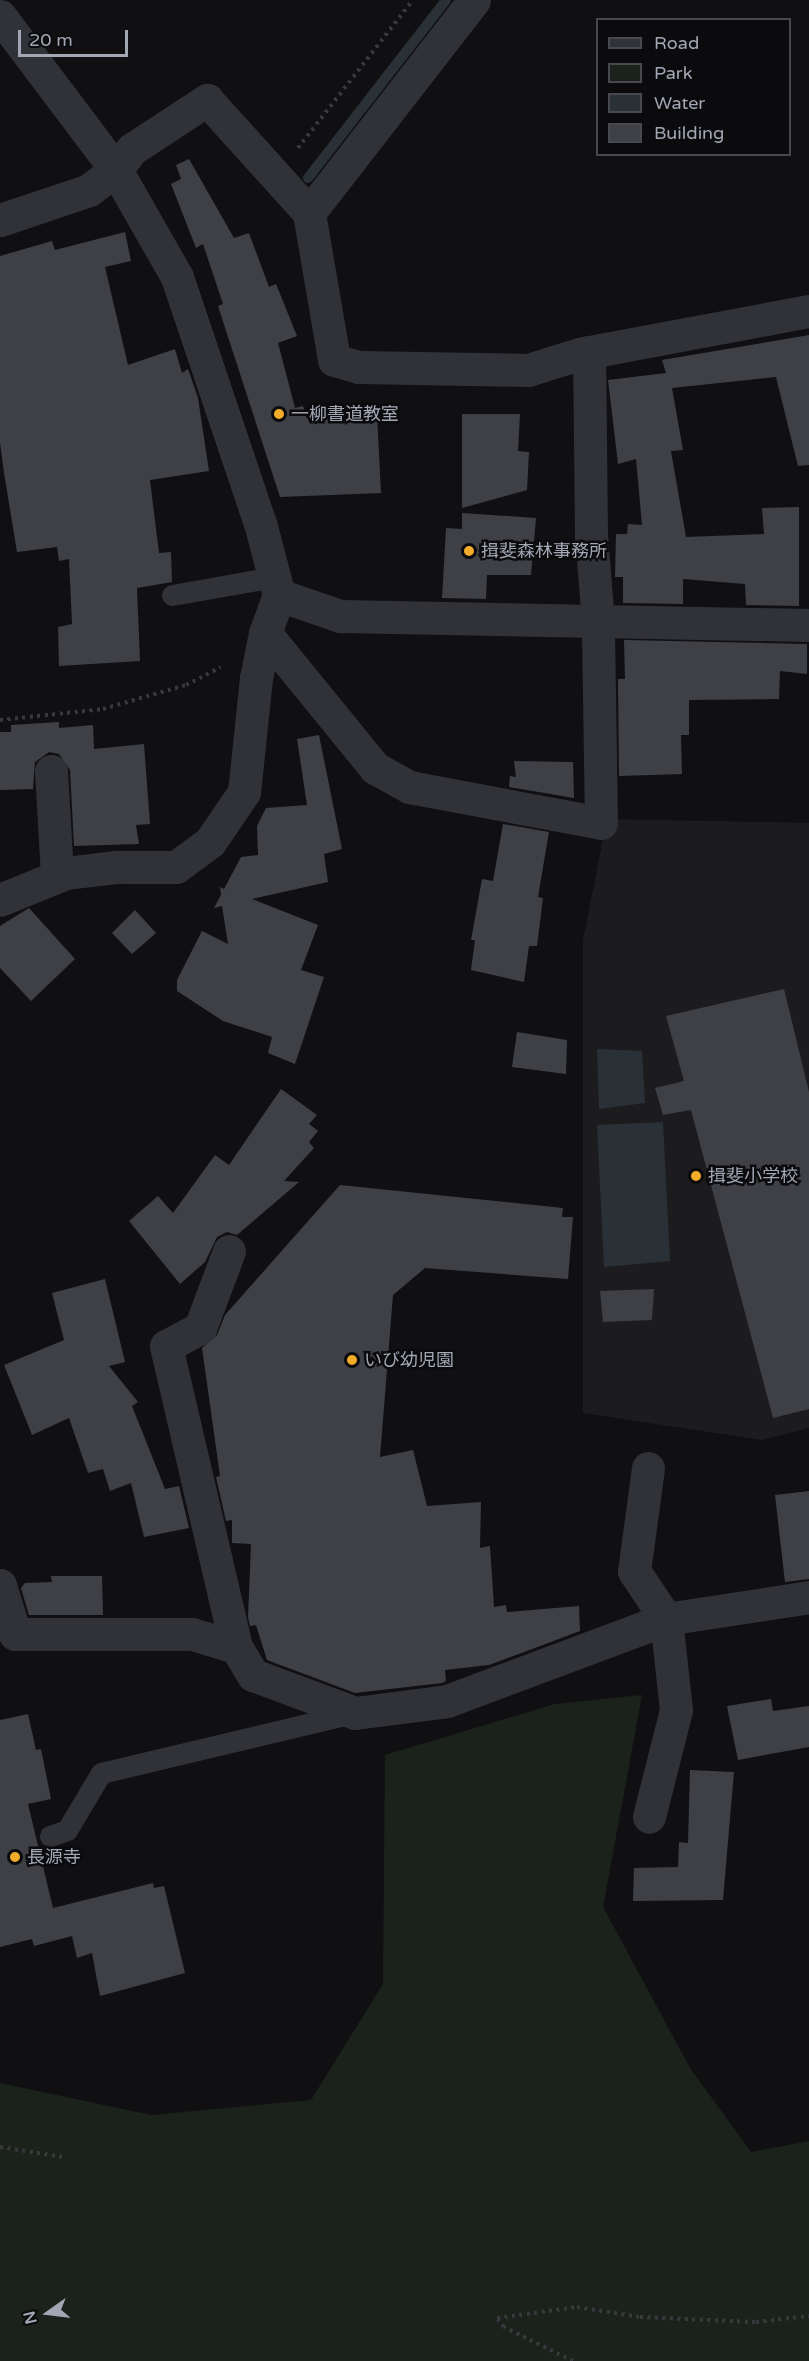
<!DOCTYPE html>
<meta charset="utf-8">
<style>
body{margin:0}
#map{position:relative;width:809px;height:2361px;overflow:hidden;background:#101012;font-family:"Varela Round","Noto Sans JP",sans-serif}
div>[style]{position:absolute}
.built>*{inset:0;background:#1c1c1f}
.green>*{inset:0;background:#1b221c}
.water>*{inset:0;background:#293137}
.stream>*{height:10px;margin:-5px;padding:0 5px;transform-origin:5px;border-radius:5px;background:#293137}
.building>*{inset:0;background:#3f4045}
.path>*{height:4px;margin-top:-2px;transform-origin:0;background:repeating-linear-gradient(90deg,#37393e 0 3px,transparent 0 7.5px)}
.lane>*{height:21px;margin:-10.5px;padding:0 10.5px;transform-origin:10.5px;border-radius:10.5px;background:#313237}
.street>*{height:33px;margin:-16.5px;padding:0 16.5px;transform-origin:16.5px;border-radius:16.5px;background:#313237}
.dots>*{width:16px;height:16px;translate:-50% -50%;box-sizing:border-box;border:3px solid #0b0b0d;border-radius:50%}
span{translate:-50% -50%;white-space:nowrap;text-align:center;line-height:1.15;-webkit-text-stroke:5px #0b0b0d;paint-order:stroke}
.poi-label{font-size:18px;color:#a2a7b3}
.left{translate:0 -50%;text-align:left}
.legend{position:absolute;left:596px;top:18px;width:195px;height:138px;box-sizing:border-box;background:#0b0b0d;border:2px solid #47494f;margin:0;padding:8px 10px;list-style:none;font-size:18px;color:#a2a7b3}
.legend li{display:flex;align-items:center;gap:12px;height:30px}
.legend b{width:30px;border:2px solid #47494f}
.north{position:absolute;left:18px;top:2283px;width:60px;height:60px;-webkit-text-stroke:4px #0b0b0d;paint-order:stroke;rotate:256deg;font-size:16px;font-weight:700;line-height:24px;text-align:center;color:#a2a7b3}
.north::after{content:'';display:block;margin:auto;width:21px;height:27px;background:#a2a7b3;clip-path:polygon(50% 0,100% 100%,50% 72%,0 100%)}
.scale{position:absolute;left:18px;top:30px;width:110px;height:27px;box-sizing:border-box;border:3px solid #a2a7b3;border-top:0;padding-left:8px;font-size:18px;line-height:21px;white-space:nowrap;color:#a2a7b3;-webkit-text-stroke:4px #0b0b0d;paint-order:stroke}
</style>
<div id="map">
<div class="built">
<div style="clip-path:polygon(607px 819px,809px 823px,809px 1428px,762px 1440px,583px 1413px,583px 940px)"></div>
</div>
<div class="green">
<div style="clip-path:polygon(642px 1695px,603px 1907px,690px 2068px,751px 2152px,809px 2141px,809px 2361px,0 2361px,0 2083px,151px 2115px,311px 2100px,383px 1984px,385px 1755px,555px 1704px)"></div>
</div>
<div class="water">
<div style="clip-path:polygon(597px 1049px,642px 1051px,645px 1103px,599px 1109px)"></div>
<div style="clip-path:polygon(663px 1122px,670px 1261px,604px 1267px,597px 1125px)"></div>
</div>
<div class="stream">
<div style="left:308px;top:178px;width:225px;rotate:-52.2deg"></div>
</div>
<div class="building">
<div style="clip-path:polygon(189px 159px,234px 238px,249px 233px,269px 287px,276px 284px,297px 336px,278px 343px,295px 408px,303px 406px,306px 417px,377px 413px,381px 493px,280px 497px,218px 306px,223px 304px,203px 244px,196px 248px,171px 184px,181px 179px,176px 165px)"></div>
<div style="clip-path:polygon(125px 232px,131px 261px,105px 267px,128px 365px,175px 349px,182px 373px,188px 369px,198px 398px,209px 471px,150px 480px,159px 553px,171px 552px,172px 582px,137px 588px,140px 661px,59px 666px,58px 627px,72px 624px,69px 559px,59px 561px,57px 547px,17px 552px,4px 473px,0 442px,0 256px,52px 241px,55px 250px)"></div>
<div style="clip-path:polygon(809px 335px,809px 465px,798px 466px,776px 377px,672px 388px,683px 450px,671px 451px,686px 537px,764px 534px,762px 508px,799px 507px,799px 606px,746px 605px,745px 584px,683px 579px,683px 604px,623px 603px,623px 577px,615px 577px,616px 534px,627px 534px,628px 524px,642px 525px,636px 459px,618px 464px,608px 380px,666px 373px,662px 360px)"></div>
<div style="clip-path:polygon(462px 414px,520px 414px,518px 451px,529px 452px,527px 490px,462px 508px)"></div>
<div style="clip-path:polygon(462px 513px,536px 518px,531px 575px,487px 575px,486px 599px,442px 598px,446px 528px,462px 529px)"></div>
<div style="clip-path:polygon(624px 640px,807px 644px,807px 674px,780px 671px,779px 699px,689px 700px,689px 735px,681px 735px,682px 774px,619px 776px,618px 679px,625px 679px)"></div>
<div style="clip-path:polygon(59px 722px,59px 728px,93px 725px,94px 749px,144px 744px,150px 824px,136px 825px,139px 844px,74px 846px,70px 770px,59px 754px,49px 752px,35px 762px,33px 789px,0 790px,0 732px,11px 732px,11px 725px)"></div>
<div style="clip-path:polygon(319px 735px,342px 849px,324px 854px,328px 882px,252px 899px,318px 925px,301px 970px,324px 977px,295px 1064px,268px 1053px,272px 1037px,223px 1021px,177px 991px,177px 980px,202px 931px,228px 944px,222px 906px,214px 908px,221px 895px,220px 887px,224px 889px,241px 857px,258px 855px,257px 826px,266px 808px,307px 805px,297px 739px)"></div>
<div style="clip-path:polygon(514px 761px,573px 762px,574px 798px,509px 787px,510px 776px,516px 777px)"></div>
<div style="clip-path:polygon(503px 824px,549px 832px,538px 897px,543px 898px,537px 946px,529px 946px,524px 982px,471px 970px,475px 940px,471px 940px,482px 879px,493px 881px)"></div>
<div style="clip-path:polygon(29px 908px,75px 959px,31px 1001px,0 968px,0 926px)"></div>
<div style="clip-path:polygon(135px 910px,156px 933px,132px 954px,112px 933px)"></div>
<div style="clip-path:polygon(784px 989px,809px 1092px,809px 1409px,773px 1418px,691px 1110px,663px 1115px,655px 1088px,684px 1081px,666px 1016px)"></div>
<div style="clip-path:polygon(517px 1032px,567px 1040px,566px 1074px,512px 1067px)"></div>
<div style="clip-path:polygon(281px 1089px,317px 1115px,309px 1124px,318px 1131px,309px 1142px,314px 1148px,284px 1181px,299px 1182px,237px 1235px,227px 1232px,217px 1237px,205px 1262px,180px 1284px,129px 1221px,158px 1196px,173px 1213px,215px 1155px,229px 1165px)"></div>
<div style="clip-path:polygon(340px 1185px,563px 1208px,562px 1217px,573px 1217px,568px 1279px,425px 1268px,393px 1295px,380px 1457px,413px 1450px,427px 1506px,481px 1502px,480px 1548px,490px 1546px,494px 1607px,506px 1605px,507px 1612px,579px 1606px,580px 1631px,489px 1665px,445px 1670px,446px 1681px,442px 1683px,355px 1693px,267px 1660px,256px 1625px,250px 1626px,248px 1617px,251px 1544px,232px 1543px,232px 1520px,226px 1521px,216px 1477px,220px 1476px,202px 1348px,217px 1335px,225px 1315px)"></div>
<div style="clip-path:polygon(105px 1279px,125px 1362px,109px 1366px,138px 1402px,132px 1406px,165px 1489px,179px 1486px,189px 1528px,144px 1537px,131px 1483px,110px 1491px,103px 1469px,88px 1473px,69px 1418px,32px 1435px,4px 1365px,64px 1340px,52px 1293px)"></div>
<div style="clip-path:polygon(654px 1289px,652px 1320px,603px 1322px,600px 1291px)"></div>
<div style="clip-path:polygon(809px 1491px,809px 1579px,785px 1582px,775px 1495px)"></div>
<div style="clip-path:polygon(51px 1576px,102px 1576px,103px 1615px,29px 1615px,21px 1588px,25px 1583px,52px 1582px)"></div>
<div style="clip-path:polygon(771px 1699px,773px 1711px,809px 1706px,809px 1747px,738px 1760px,727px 1706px)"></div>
<div style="clip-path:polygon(28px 1714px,36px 1750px,41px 1749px,51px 1799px,28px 1804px,53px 1908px,153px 1883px,154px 1888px,164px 1886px,185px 1973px,100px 1996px,92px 1953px,77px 1958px,72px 1936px,34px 1946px,32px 1939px,0 1947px,0 1720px)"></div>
<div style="clip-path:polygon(690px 1770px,734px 1772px,723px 1900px,633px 1901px,634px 1868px,678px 1867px,679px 1842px,688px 1843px)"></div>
</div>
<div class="path">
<div style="left:298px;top:148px;width:187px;rotate:-52.2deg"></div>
<div style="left:0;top:720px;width:104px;rotate:-6.1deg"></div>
<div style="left:103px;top:709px;width:86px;rotate:-16.1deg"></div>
<div style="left:186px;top:685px;width:39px;rotate:-27deg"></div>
<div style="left:0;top:2147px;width:64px;rotate:9deg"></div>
<div style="left:573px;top:2361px;width:77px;rotate:-153.8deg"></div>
<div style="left:504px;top:2327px;width:11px;rotate:-128deg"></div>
<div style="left:497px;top:2318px;width:81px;rotate:-7.8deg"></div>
<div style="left:577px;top:2307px;width:64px;rotate:9deg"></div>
<div style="left:640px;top:2317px;width:116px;rotate:2.5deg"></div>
<div style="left:756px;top:2322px;width:53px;rotate:-6.5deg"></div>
</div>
<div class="lane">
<div style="left:172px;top:595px;width:104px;rotate:-10deg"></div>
<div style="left:50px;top:1836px;width:18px;rotate:-19deg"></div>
<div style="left:67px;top:1830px;width:66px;rotate:-59.2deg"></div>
<div style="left:101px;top:1773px;width:258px;rotate:-13.4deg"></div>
</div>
<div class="street">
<div style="left:0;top:16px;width:193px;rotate:53deg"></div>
<div style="left:116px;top:170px;width:123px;rotate:60.3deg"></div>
<div style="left:177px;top:277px;width:260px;rotate:71.4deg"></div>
<div style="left:260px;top:523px;width:74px;rotate:75.2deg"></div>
<div style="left:279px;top:595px;width:40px;rotate:110.2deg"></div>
<div style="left:265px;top:633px;width:46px;rotate:101.3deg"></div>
<div style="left:256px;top:678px;width:115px;rotate:96deg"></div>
<div style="left:244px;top:792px;width:60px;rotate:124.2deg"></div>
<div style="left:210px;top:842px;width:42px;rotate:143.7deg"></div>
<div style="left:176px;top:867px;width:60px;rotate:180deg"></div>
<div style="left:116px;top:867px;width:50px;rotate:173.2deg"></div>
<div style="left:66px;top:873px;width:71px;rotate:157.8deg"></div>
<div style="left:309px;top:213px;width:269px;rotate:-52.2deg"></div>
<div style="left:0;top:220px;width:94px;rotate:-18.6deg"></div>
<div style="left:89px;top:190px;width:34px;rotate:-37deg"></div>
<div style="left:116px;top:170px;width:26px;rotate:-53deg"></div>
<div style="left:132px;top:149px;width:90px;rotate:-33.2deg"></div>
<div style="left:207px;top:100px;width:152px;rotate:47.9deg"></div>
<div style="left:309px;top:213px;width:149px;rotate:80.3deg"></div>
<div style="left:334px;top:360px;width:26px;rotate:16deg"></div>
<div style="left:359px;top:367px;width:169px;rotate:1deg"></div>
<div style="left:528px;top:370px;width:53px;rotate:-17.4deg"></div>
<div style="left:579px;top:354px;width:234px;rotate:-10.6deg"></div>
<div style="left:279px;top:595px;width:65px;rotate:19deg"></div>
<div style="left:340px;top:616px;width:469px;rotate:1.1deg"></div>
<div style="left:265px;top:633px;width:174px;rotate:50.8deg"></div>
<div style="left:375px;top:768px;width:39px;rotate:29deg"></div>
<div style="left:409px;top:787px;width:195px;rotate:10.6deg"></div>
<div style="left:601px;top:823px;width:202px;rotate:-90.9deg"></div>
<div style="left:598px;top:621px;width:86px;rotate:-94.7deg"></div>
<div style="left:591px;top:535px;width:183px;rotate:-90.6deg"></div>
<div style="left:51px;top:771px;width:105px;rotate:86.7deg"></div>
<div style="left:229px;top:1251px;width:82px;rotate:110.6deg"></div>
<div style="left:200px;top:1328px;width:38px;rotate:152deg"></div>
<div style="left:166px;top:1346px;width:309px;rotate:76.9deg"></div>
<div style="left:648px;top:1468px;width:104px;rotate:97.7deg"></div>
<div style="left:634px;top:1571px;width:58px;rotate:56.3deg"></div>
<div style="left:666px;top:1619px;width:92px;rotate:83.7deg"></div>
<div style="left:676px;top:1710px;width:110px;rotate:104.2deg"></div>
<div style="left:0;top:1585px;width:51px;rotate:73deg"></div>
<div style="left:15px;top:1634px;width:177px"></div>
<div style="left:192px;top:1634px;width:46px;rotate:16.5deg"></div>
<div style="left:236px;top:1647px;width:33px;rotate:59deg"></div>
<div style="left:253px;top:1675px;width:109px;rotate:20.4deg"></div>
<div style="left:355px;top:1713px;width:93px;rotate:-7.4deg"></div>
<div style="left:447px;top:1701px;width:234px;rotate:-20.5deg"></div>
<div style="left:666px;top:1619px;width:145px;rotate:-8.7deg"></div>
</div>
<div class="dots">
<div style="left:279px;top:414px;background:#f2ac29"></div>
<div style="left:469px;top:551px;background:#f2ac29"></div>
<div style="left:696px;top:1176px;background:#f2ac29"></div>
<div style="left:352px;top:1360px;background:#f2ac29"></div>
<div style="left:15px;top:1857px;background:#f2ac29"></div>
</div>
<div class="poi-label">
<span class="left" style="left:291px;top:414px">一柳書道教室</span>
<span class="left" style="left:481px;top:551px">揖斐森林事務所</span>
<span class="left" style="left:708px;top:1176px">揖斐小学校</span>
<span class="left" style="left:364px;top:1360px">いび幼児園</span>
<span class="left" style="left:27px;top:1857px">長源寺</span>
</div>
<ul class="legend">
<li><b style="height:8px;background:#313237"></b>Road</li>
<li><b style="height:16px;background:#1b221c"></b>Park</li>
<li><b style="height:16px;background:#293137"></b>Water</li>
<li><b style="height:16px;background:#3f4045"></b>Building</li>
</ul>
<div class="north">N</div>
<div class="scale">20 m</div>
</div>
